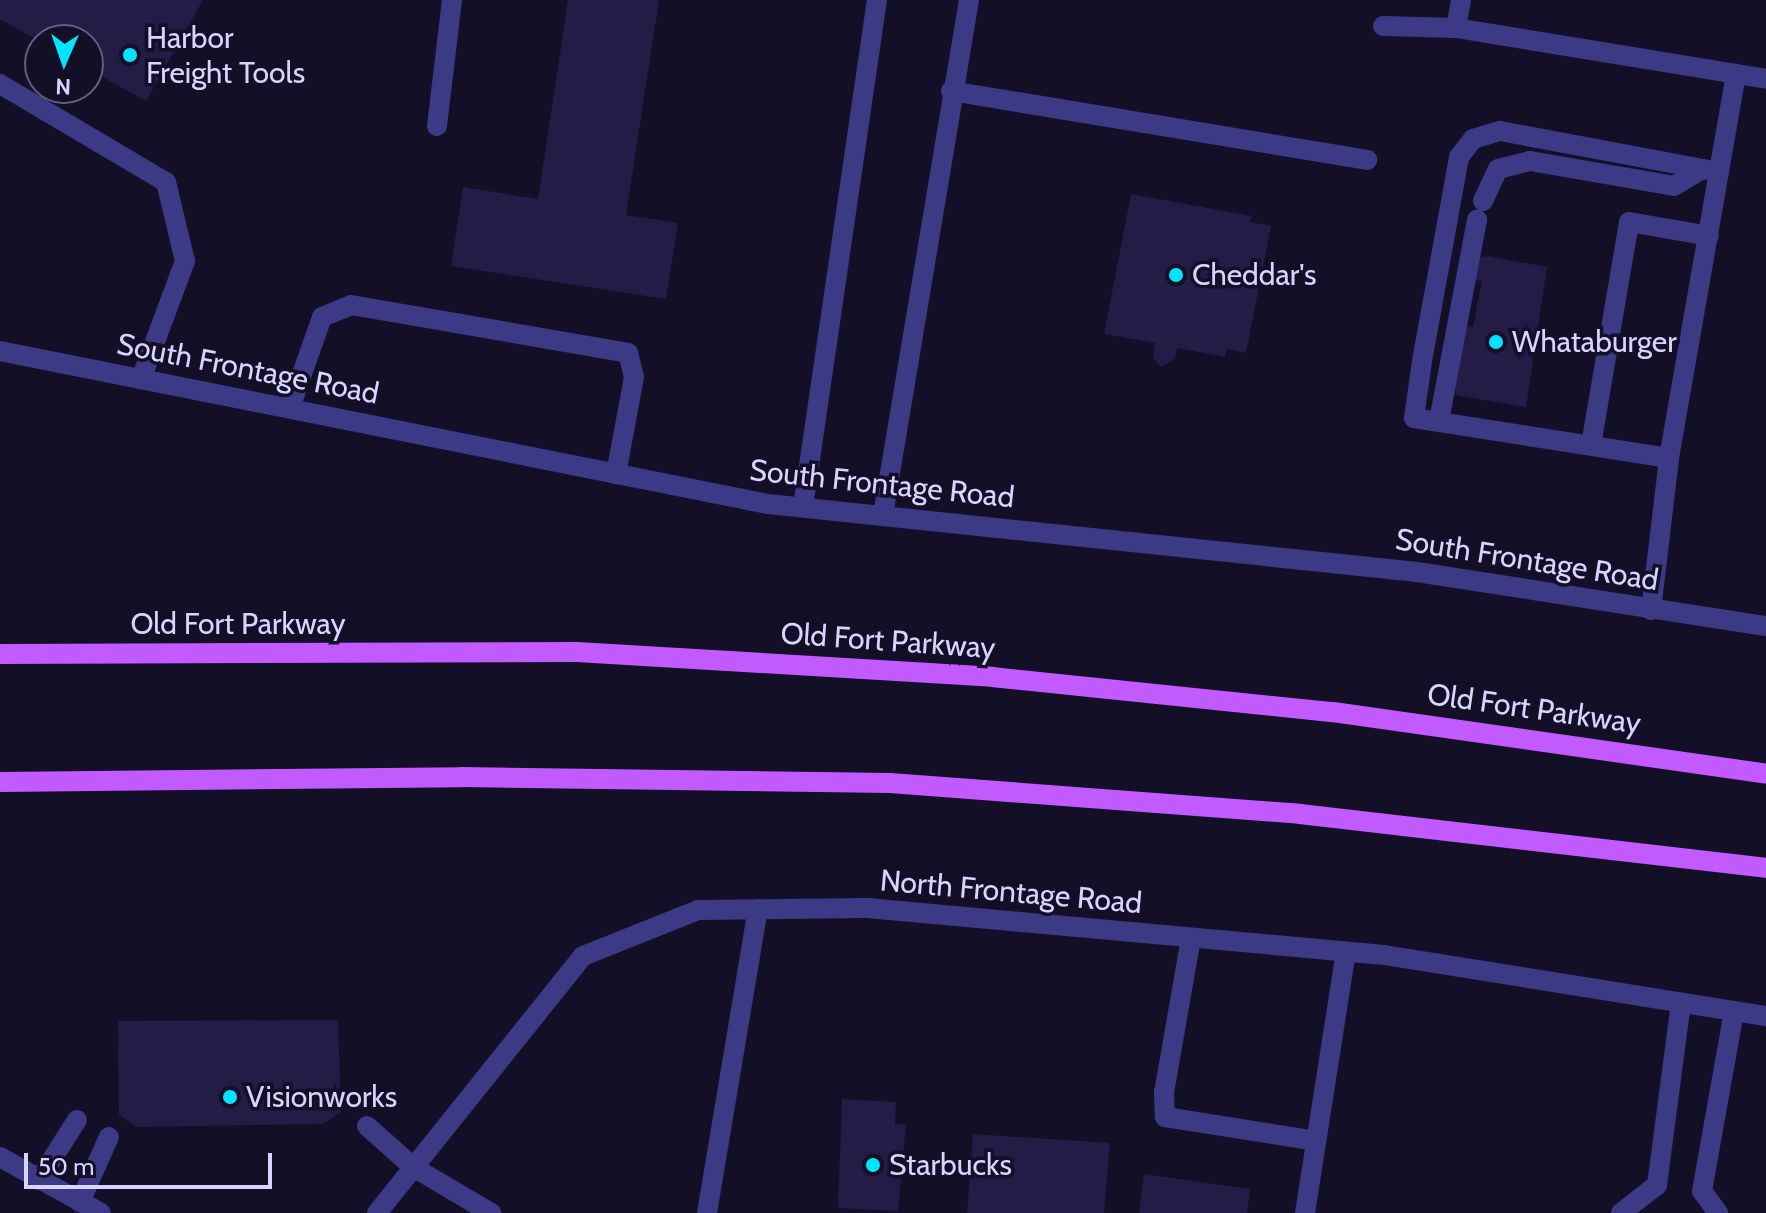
<!DOCTYPE html>
<style>
body{margin:0}
#map{position:relative;width:1766px;height:1213px;overflow:hidden;background:#130f26;font-family:Cabin,sans-serif}
div>[style]{position:absolute}
.building>*{inset:0;background:#241b47}
.minor>*{height:20px;margin:-10px;padding:0 10px;transform-origin:10px;border-radius:10px;background:#3d3a85}
.major>*{height:20px;margin:-10px;padding:0 10px;transform-origin:10px;border-radius:10px;background:#c25bff}
.dots>*{width:22px;height:22px;translate:-50% -50%;box-sizing:border-box;border:4px solid #130f26;border-radius:50%}
span{translate:-50% -50%;white-space:nowrap;text-align:center;line-height:1.15;-webkit-text-stroke:7px #130f26;paint-order:stroke}
.poi-label{font-size:30px;color:#d9d4ff}
.left{translate:0 -50%;text-align:left}
.street-label{font-size:30px;color:#d9d4ff}
.north{position:absolute;left:24px;top:24px;width:80px;height:80px;box-sizing:border-box;background:#130f26;border:2px solid #625e7d;border-radius:50%;rotate:182deg;font-size:22px;font-weight:700;line-height:32px;text-align:center;color:#d9d4ff}
.north::after{content:'';display:block;margin:auto;width:28px;height:36px;background:#00e5ff;clip-path:polygon(50% 0,100% 100%,50% 72%,0 100%)}
.scale{position:absolute;left:24px;top:1153px;width:248px;height:36px;box-sizing:border-box;border:4px solid #d9d4ff;border-top:0;padding-left:10px;font-size:24px;line-height:28px;white-space:nowrap;color:#d9d4ff;-webkit-text-stroke:6px #130f26;paint-order:stroke}
</style>
<div id="map">
<div class="building">
<div style="clip-path:polygon(0 0,203px 0,146px 101px,88px 69px,88px 40px,40px 42px,0 19px)"></div>
<div style="clip-path:polygon(568px 0,659px 0,626px 215px,678px 223px,666px 299px,451px 266px,463px 187px,538px 199px)"></div>
<div style="clip-path:polygon(1131px 194px,1252px 216px,1250px 222px,1271px 226px,1246px 353px,1226px 349px,1225px 357px,1177px 348px,1175px 359px,1161px 367px,1153px 357px,1155px 343px,1104px 334px)"></div>
<div style="clip-path:polygon(1487px 256px,1547px 267px,1526px 407px,1455px 395px,1461px 324px,1473px 327px,1482px 281px,1474px 280px,1478px 258px)"></div>
<div style="clip-path:polygon(338px 1020px,341px 1112px,323px 1124px,136px 1127px,119px 1115px,118px 1021px)"></div>
<div style="clip-path:polygon(842px 1099px,896px 1102px,895px 1124px,906px 1124px,898px 1211px,838px 1208px)"></div>
<div style="clip-path:polygon(973px 1134px,1110px 1143px,1104px 1213px,967px 1213px)"></div>
<div style="clip-path:polygon(1144px 1174px,1250px 1189px,1247px 1213px,1139px 1213px)"></div>
</div>
<div class="minor">
<div style="left:1461px;top:0;width:28px;rotate:100deg"></div>
<div style="left:1456px;top:28px;width:314px;rotate:9.3deg"></div>
<div style="left:1383px;top:26px;width:73px;rotate:1.6deg"></div>
<div style="left:0;top:84px;width:193px;rotate:30.6deg"></div>
<div style="left:166px;top:182px;width:81px;rotate:76.5deg"></div>
<div style="left:185px;top:261px;width:126px;rotate:110.4deg"></div>
<div style="left:951px;top:91px;width:422px;rotate:9.4deg"></div>
<div style="left:437px;top:126px;width:127px;rotate:-83.2deg"></div>
<div style="left:1483px;top:201px;width:35px;rotate:-65deg"></div>
<div style="left:1498px;top:169px;width:33px;rotate:-14deg"></div>
<div style="left:1530px;top:161px;width:146px;rotate:9.8deg"></div>
<div style="left:1674px;top:186px;width:33px;rotate:-31deg"></div>
<div style="left:0;top:351px;width:783px;rotate:11.27deg"></div>
<div style="left:768px;top:504px;width:653px;rotate:5.98deg"></div>
<div style="left:1417px;top:572px;width:353px;rotate:8.8deg"></div>
<div style="left:290px;top:408px;width:96px;rotate:-70.6deg"></div>
<div style="left:322px;top:317px;width:31px;rotate:-22deg"></div>
<div style="left:351px;top:305px;width:281px;rotate:9.8deg"></div>
<div style="left:628px;top:353px;width:25px;rotate:76deg"></div>
<div style="left:634px;top:377px;width:99px;rotate:100.5deg"></div>
<div style="left:1439px;top:421px;width:205px;rotate:-79.3deg"></div>
<div style="left:1591px;top:445px;width:226px;rotate:-80.3deg"></div>
<div style="left:1629px;top:222px;width:81px;rotate:9.9deg"></div>
<div style="left:1669px;top:458px;width:258px;rotate:-171.1deg"></div>
<div style="left:1414px;top:418px;width:58px;rotate:-82deg"></div>
<div style="left:1422px;top:361px;width:207px;rotate:-79.7deg"></div>
<div style="left:1459px;top:157px;width:23px;rotate:-52deg"></div>
<div style="left:1473px;top:139px;width:28px;rotate:-17deg"></div>
<div style="left:1500px;top:131px;width:223px;rotate:10.6deg"></div>
<div style="left:803px;top:507px;width:512px;rotate:-81.7deg"></div>
<div style="left:883px;top:515px;width:522px;rotate:-80.52deg"></div>
<div style="left:1651px;top:610px;width:153px;rotate:-83.2deg"></div>
<div style="left:1669px;top:458px;width:390px;rotate:-80.1deg"></div>
<div style="left:1191px;top:938px;width:156px;rotate:99.9deg"></div>
<div style="left:1164px;top:1092px;width:25px;rotate:88deg"></div>
<div style="left:1165px;top:1117px;width:153px;rotate:9deg"></div>
<div style="left:367px;top:1126px;width:62px;rotate:41.7deg"></div>
<div style="left:413px;top:1167px;width:91px;rotate:30.5deg"></div>
<div style="left:0;top:1157px;width:115px;rotate:29deg"></div>
<div style="left:39px;top:1180px;width:71px;rotate:-57.7deg"></div>
<div style="left:80px;top:1202px;width:71px;rotate:-66deg"></div>
<div style="left:377px;top:1213px;width:329px;rotate:-51.3deg"></div>
<div style="left:583px;top:956px;width:124px;rotate:-21.8deg"></div>
<div style="left:698px;top:910px;width:169px;rotate:-0.7deg"></div>
<div style="left:867px;top:908px;width:519px;rotate:5.19deg"></div>
<div style="left:1384px;top:955px;width:387px;rotate:9.1deg"></div>
<div style="left:707px;top:1213px;width:308px;rotate:-80.5deg"></div>
<div style="left:1305px;top:1213px;width:264px;rotate:-81.1deg"></div>
<div style="left:1621px;top:1213px;width:46px;rotate:-37.9deg"></div>
<div style="left:1657px;top:1185px;width:184px;rotate:-82.5deg"></div>
<div style="left:1718px;top:1213px;width:27px;rotate:-126deg"></div>
<div style="left:1702px;top:1191px;width:183px;rotate:-79.9deg"></div>
</div>
<div class="major">
<div style="left:0;top:654px;width:577px;rotate:-0.2deg"></div>
<div style="left:577px;top:652px;width:416px;rotate:3.4deg"></div>
<div style="left:992px;top:677px;width:343px;rotate:5.9deg"></div>
<div style="left:1333px;top:712px;width:437px;rotate:8.1deg"></div>
<div style="left:0;top:782px;width:462px;rotate:-0.6deg"></div>
<div style="left:462px;top:777px;width:428px;rotate:0.8deg"></div>
<div style="left:890px;top:783px;width:411px;rotate:4.3deg"></div>
<div style="left:1300px;top:814px;width:469px;rotate:6.6deg"></div>
</div>
<div class="dots">
<div style="left:130px;top:55px;background:#00e5ff"></div>
<div style="left:1176px;top:275px;background:#00e5ff"></div>
<div style="left:1496px;top:342px;background:#00e5ff"></div>
<div style="left:230px;top:1097px;background:#00e5ff"></div>
<div style="left:873px;top:1165px;background:#00e5ff"></div>
</div>
<div class="poi-label">
<span class="left" style="left:146px;top:55px">Harbor<br>Freight Tools</span>
<span class="left" style="left:1192px;top:275px">Cheddar's</span>
<span class="left" style="left:1512px;top:342px">Whataburger</span>
<span class="left" style="left:246px;top:1097px">Visionworks</span>
<span class="left" style="left:889px;top:1165px">Starbucks</span>
</div>
<div class="street-label">
<span style="left:248px;top:369px;rotate:11deg">South Frontage Road</span>
<span style="left:882px;top:484px;rotate:6deg">South Frontage Road</span>
<span style="left:1527px;top:560px;rotate:9deg">South Frontage Road</span>
<span style="left:238px;top:624px">Old Fort Parkway</span>
<span style="left:888px;top:641px;rotate:4deg">Old Fort Parkway</span>
<span style="left:1534px;top:709px;rotate:8deg">Old Fort Parkway</span>
<span style="left:1011px;top:892px;rotate:5deg">North Frontage Road</span>
</div>
<div class="north">N</div>
<div class="scale">50 m</div>
</div>
